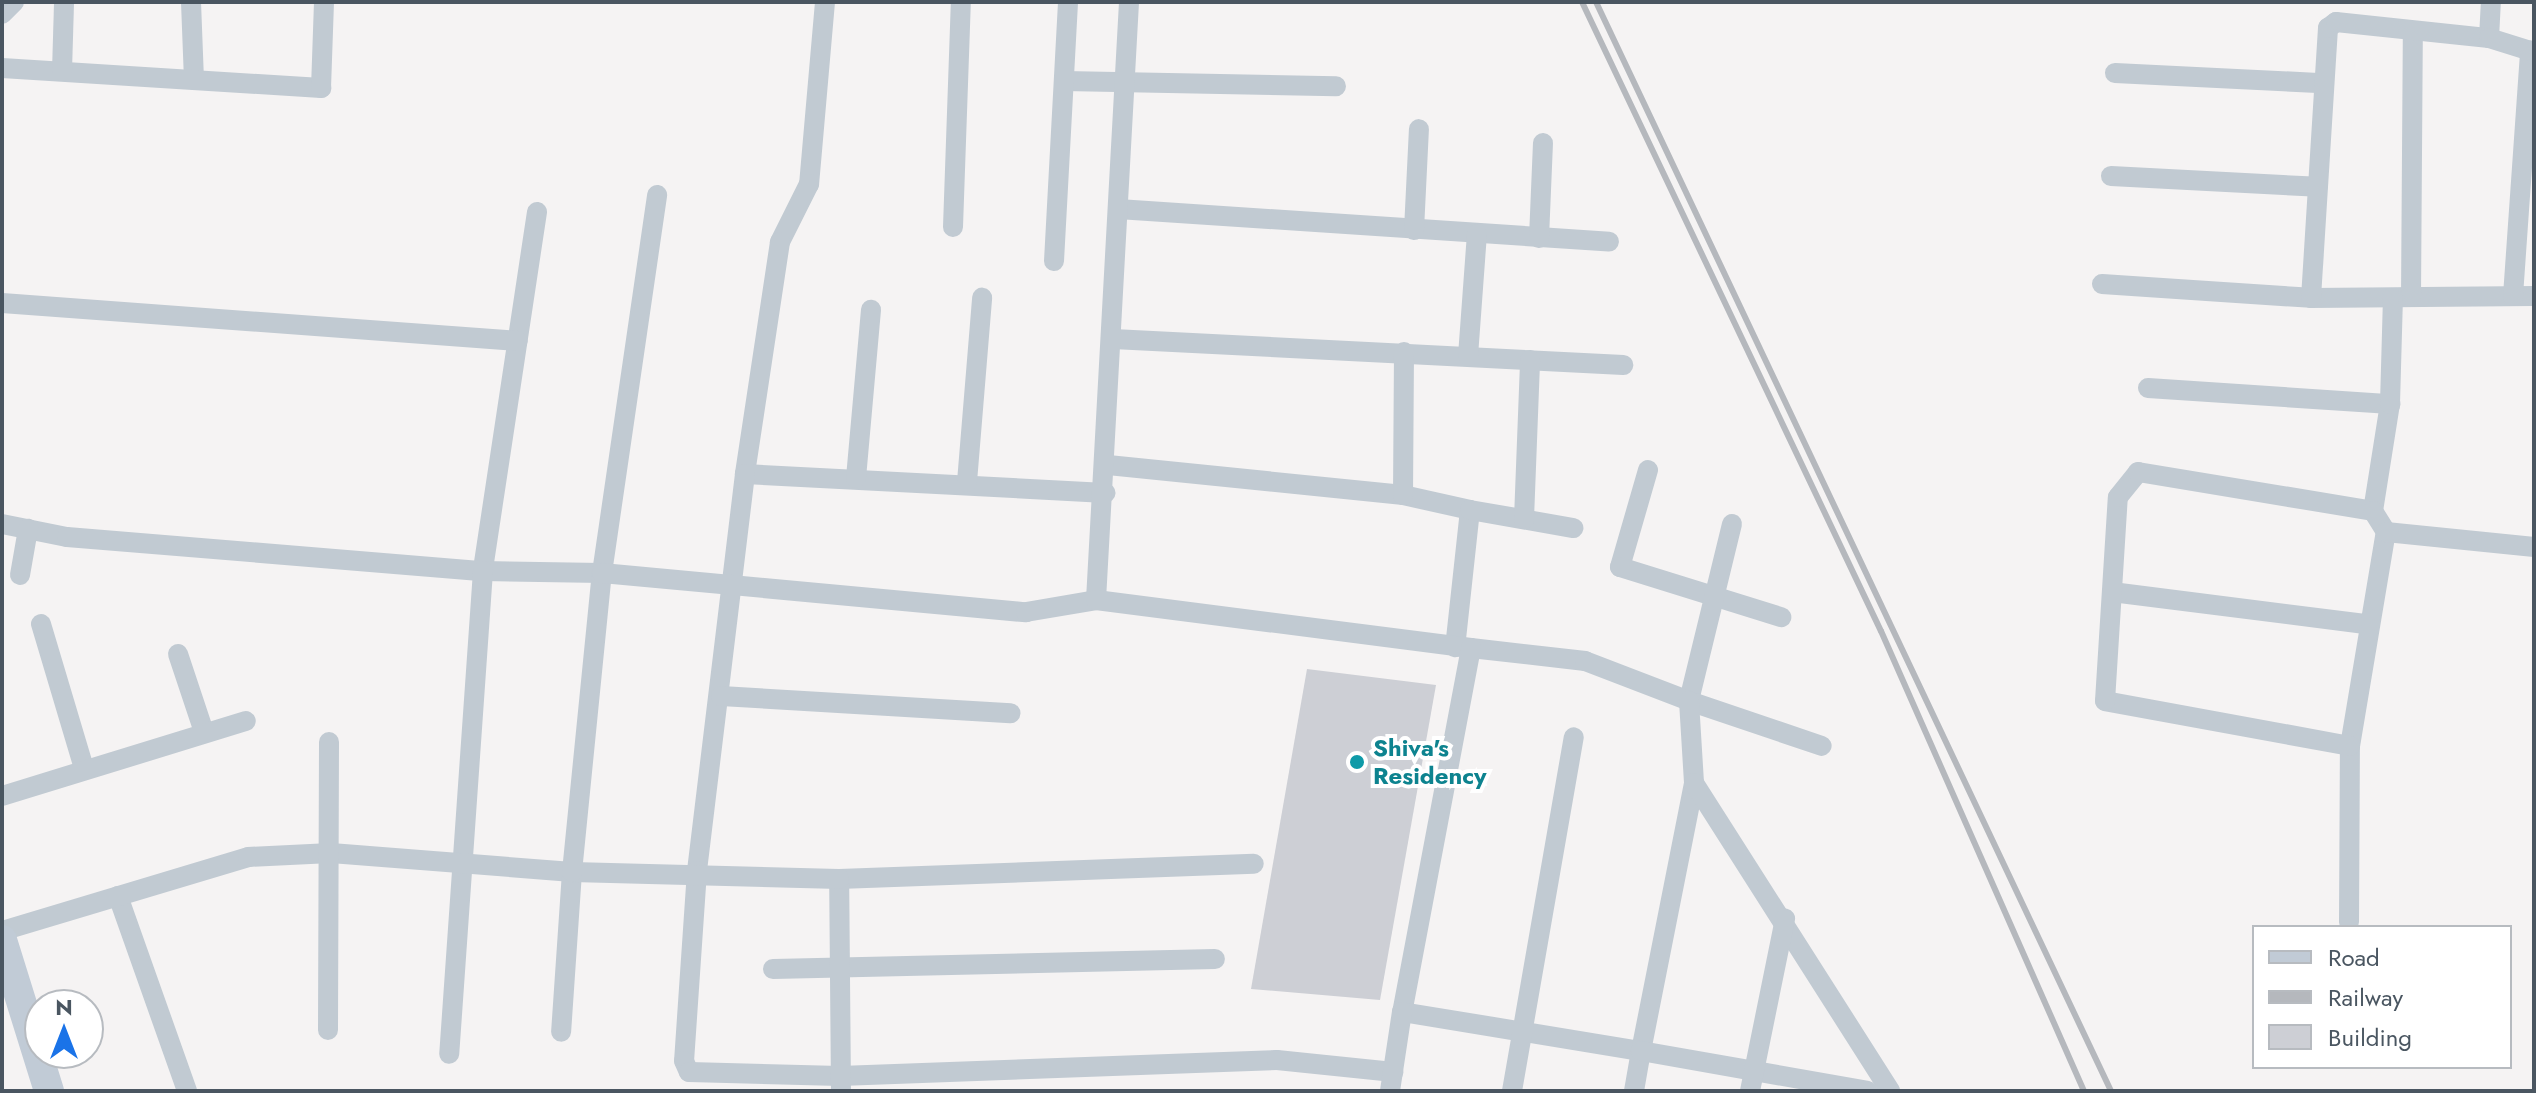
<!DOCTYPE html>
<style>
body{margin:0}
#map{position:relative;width:2536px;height:1093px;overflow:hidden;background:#f5f3f3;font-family:Jost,sans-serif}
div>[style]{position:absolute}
.building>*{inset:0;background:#cdcfd5}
.street>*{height:20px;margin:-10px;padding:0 10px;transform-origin:10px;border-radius:10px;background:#c1cad2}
.secondary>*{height:30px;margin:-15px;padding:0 15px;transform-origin:15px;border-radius:15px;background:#c1cbd6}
.rail>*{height:6px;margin:-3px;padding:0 3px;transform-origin:3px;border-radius:3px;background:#b5b8bd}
.dots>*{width:22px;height:22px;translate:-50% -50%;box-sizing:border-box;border:4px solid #fff;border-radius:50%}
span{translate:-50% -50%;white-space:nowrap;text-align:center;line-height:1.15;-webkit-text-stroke:8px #fff;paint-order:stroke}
.culture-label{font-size:24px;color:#0d838f;font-weight:700}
.left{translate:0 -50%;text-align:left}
.frame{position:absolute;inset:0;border:4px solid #4a5661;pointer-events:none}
.legend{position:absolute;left:2252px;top:925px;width:260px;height:144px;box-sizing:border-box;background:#fff;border:2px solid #b7bbc0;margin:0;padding:10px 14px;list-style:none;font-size:24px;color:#4a5661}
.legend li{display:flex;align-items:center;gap:16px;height:40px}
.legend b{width:40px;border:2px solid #b7bbc0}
.north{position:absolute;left:24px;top:989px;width:80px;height:80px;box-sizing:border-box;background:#fff;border:2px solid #b7bbc0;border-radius:50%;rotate:0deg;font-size:22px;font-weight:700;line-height:32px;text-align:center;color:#4a5661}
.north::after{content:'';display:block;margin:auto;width:28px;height:36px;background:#1a73e8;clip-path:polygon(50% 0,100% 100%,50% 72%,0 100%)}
</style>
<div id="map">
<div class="building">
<div style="clip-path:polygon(1307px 669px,1436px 685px,1380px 1000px,1251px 989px)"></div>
</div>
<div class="street">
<div style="left:191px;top:2px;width:78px;rotate:87.8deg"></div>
<div style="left:825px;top:2px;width:183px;rotate:95deg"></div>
<div style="left:809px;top:184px;width:65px;rotate:116.6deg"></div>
<div style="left:780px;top:242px;width:235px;rotate:98.6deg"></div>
<div style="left:745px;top:474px;width:361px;rotate:3deg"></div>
<div style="left:2px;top:14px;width:17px;rotate:-45deg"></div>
<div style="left:2489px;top:38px;width:36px;rotate:-87deg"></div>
<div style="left:2px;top:68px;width:320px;rotate:3.6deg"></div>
<div style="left:321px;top:88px;width:86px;rotate:-88deg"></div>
<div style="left:62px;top:71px;width:69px;rotate:-88.3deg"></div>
<div style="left:2115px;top:73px;width:208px;rotate:2.8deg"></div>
<div style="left:1064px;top:81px;width:272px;rotate:1.1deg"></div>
<div style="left:2111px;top:176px;width:207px;rotate:3deg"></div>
<div style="left:1118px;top:209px;width:492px;rotate:3.8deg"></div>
<div style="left:537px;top:212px;width:363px;rotate:98.6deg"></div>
<div style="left:483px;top:571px;width:119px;rotate:1deg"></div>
<div style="left:602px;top:573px;width:382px;rotate:-81.7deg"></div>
<div style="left:953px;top:227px;width:225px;rotate:-88deg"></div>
<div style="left:1414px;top:230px;width:101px;rotate:-87.2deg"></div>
<div style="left:1539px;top:238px;width:95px;rotate:-87.6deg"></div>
<div style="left:1054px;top:261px;width:259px;rotate:-86.9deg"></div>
<div style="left:2102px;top:284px;width:209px;rotate:3.8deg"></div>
<div style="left:2311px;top:298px;width:223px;rotate:-0.5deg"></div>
<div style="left:2513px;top:296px;width:246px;rotate:-86deg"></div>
<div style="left:2411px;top:297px;width:264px;rotate:-89.6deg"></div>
<div style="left:2311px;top:298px;width:271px;rotate:-86.4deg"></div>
<div style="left:2328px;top:28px;width:10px;rotate:-37deg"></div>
<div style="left:2336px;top:22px;width:154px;rotate:6deg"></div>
<div style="left:2489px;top:38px;width:47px;rotate:17.3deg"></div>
<div style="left:2px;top:303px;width:517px;rotate:4.21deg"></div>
<div style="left:1113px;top:339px;width:511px;rotate:2.92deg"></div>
<div style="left:1468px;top:356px;width:122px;rotate:-85.8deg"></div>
<div style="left:2148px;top:388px;width:243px;rotate:3.8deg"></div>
<div style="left:1108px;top:465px;width:297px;rotate:5.8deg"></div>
<div style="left:1403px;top:495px;width:69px;rotate:12.6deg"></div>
<div style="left:1470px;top:510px;width:138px;rotate:96.2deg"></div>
<div style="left:1648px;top:470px;width:101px;rotate:106.1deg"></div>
<div style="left:1620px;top:567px;width:169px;rotate:17.3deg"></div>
<div style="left:745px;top:474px;width:400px;rotate:96.9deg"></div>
<div style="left:697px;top:871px;width:190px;rotate:93.9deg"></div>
<div style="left:684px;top:1061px;width:12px;rotate:66deg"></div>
<div style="left:689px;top:1072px;width:151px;rotate:1.5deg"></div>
<div style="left:840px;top:1076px;width:437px;rotate:-2.1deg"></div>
<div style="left:1277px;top:1060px;width:117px;rotate:5.9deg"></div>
<div style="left:856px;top:478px;width:169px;rotate:-84.9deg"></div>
<div style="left:967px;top:482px;width:185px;rotate:-85.3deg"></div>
<div style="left:1403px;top:495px;width:143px;rotate:-89.6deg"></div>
<div style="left:1470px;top:510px;width:105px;rotate:9.9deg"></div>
<div style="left:2373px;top:511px;width:108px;rotate:-81deg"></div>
<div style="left:2390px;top:404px;width:106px;rotate:-88.4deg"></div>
<div style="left:1524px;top:519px;width:159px;rotate:-87.8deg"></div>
<div style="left:2px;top:524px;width:66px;rotate:11.3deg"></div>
<div style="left:67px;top:537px;width:417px;rotate:4.7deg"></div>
<div style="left:483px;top:571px;width:484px;rotate:94deg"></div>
<div style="left:1732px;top:524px;width:182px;rotate:103.7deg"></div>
<div style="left:1689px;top:701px;width:140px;rotate:18.7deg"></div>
<div style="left:20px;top:575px;width:47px;rotate:-80.1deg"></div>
<div style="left:2112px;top:592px;width:257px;rotate:7.2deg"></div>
<div style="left:1096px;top:600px;width:599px;rotate:-86.84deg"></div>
<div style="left:41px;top:624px;width:150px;rotate:73.4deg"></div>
<div style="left:1471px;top:648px;width:115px;rotate:6.5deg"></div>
<div style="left:1585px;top:661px;width:111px;rotate:21deg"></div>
<div style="left:1689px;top:701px;width:82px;rotate:86.5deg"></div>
<div style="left:178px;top:654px;width:79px;rotate:71.6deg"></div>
<div style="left:721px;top:696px;width:290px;rotate:3.4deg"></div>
<div style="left:2350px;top:746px;width:217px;rotate:-80.5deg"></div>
<div style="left:2px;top:796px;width:255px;rotate:-17.1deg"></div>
<div style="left:839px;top:879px;width:415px;rotate:-2.1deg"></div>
<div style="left:118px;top:896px;width:207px;rotate:70.5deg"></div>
<div style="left:2349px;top:922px;width:176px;rotate:-89.7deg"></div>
<div style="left:2350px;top:746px;width:249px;rotate:-169.6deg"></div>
<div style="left:2105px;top:701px;width:204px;rotate:-86.4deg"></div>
<div style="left:2118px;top:497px;width:32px;rotate:-51deg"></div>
<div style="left:2138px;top:472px;width:238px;rotate:9.4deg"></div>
<div style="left:2373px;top:511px;width:25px;rotate:58deg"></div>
<div style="left:2386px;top:532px;width:149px;rotate:5.8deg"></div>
<div style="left:2px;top:931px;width:257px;rotate:-16.7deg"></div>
<div style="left:248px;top:857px;width:83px;rotate:-2.8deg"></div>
<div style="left:331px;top:853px;width:242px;rotate:4.5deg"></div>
<div style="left:572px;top:872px;width:160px;rotate:93.9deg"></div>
<div style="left:773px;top:969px;width:442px;rotate:-1.3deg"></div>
<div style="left:328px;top:1030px;width:288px;rotate:-89.8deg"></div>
<div style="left:841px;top:1091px;width:212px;rotate:-90.5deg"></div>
<div style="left:839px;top:879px;width:267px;rotate:-178.5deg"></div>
<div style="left:572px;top:872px;width:301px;rotate:-84.3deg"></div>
<div style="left:602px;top:573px;width:426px;rotate:5.3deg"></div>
<div style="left:1026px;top:612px;width:71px;rotate:-9.7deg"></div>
<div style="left:1096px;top:600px;width:378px;rotate:7.3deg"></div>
<div style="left:1471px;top:648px;width:370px;rotate:100.7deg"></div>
<div style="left:1402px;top:1012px;width:242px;rotate:9.3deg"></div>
<div style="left:1641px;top:1051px;width:273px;rotate:-78.8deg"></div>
<div style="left:1694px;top:783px;width:365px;rotate:57.5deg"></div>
<div style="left:1390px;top:1091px;width:80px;rotate:-81.4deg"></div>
<div style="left:1512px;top:1091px;width:359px;rotate:-80.1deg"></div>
<div style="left:1634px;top:1091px;width:41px;rotate:-80.1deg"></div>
<div style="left:1641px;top:1051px;width:230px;rotate:10deg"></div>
<div style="left:1750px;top:1091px;width:176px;rotate:-78.5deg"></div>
</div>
<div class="secondary">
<div style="left:2px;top:940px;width:158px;rotate:72.7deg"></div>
</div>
<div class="rail">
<div style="left:1582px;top:2px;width:696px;rotate:64.58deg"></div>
<div style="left:1881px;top:631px;width:503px;rotate:66.19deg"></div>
<div style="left:1596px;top:2px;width:1205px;rotate:64.69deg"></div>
</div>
<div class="dots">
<div style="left:1357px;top:762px;background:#0f9aa8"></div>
</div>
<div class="culture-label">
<span class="left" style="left:1373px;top:762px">Shiva's<br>Residency</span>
</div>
<div class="frame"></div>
<ul class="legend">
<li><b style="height:10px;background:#c1cbd6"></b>Road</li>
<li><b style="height:10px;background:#b5b8bd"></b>Railway</li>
<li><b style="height:22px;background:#cdcfd5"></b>Building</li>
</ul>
<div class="north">N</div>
</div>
